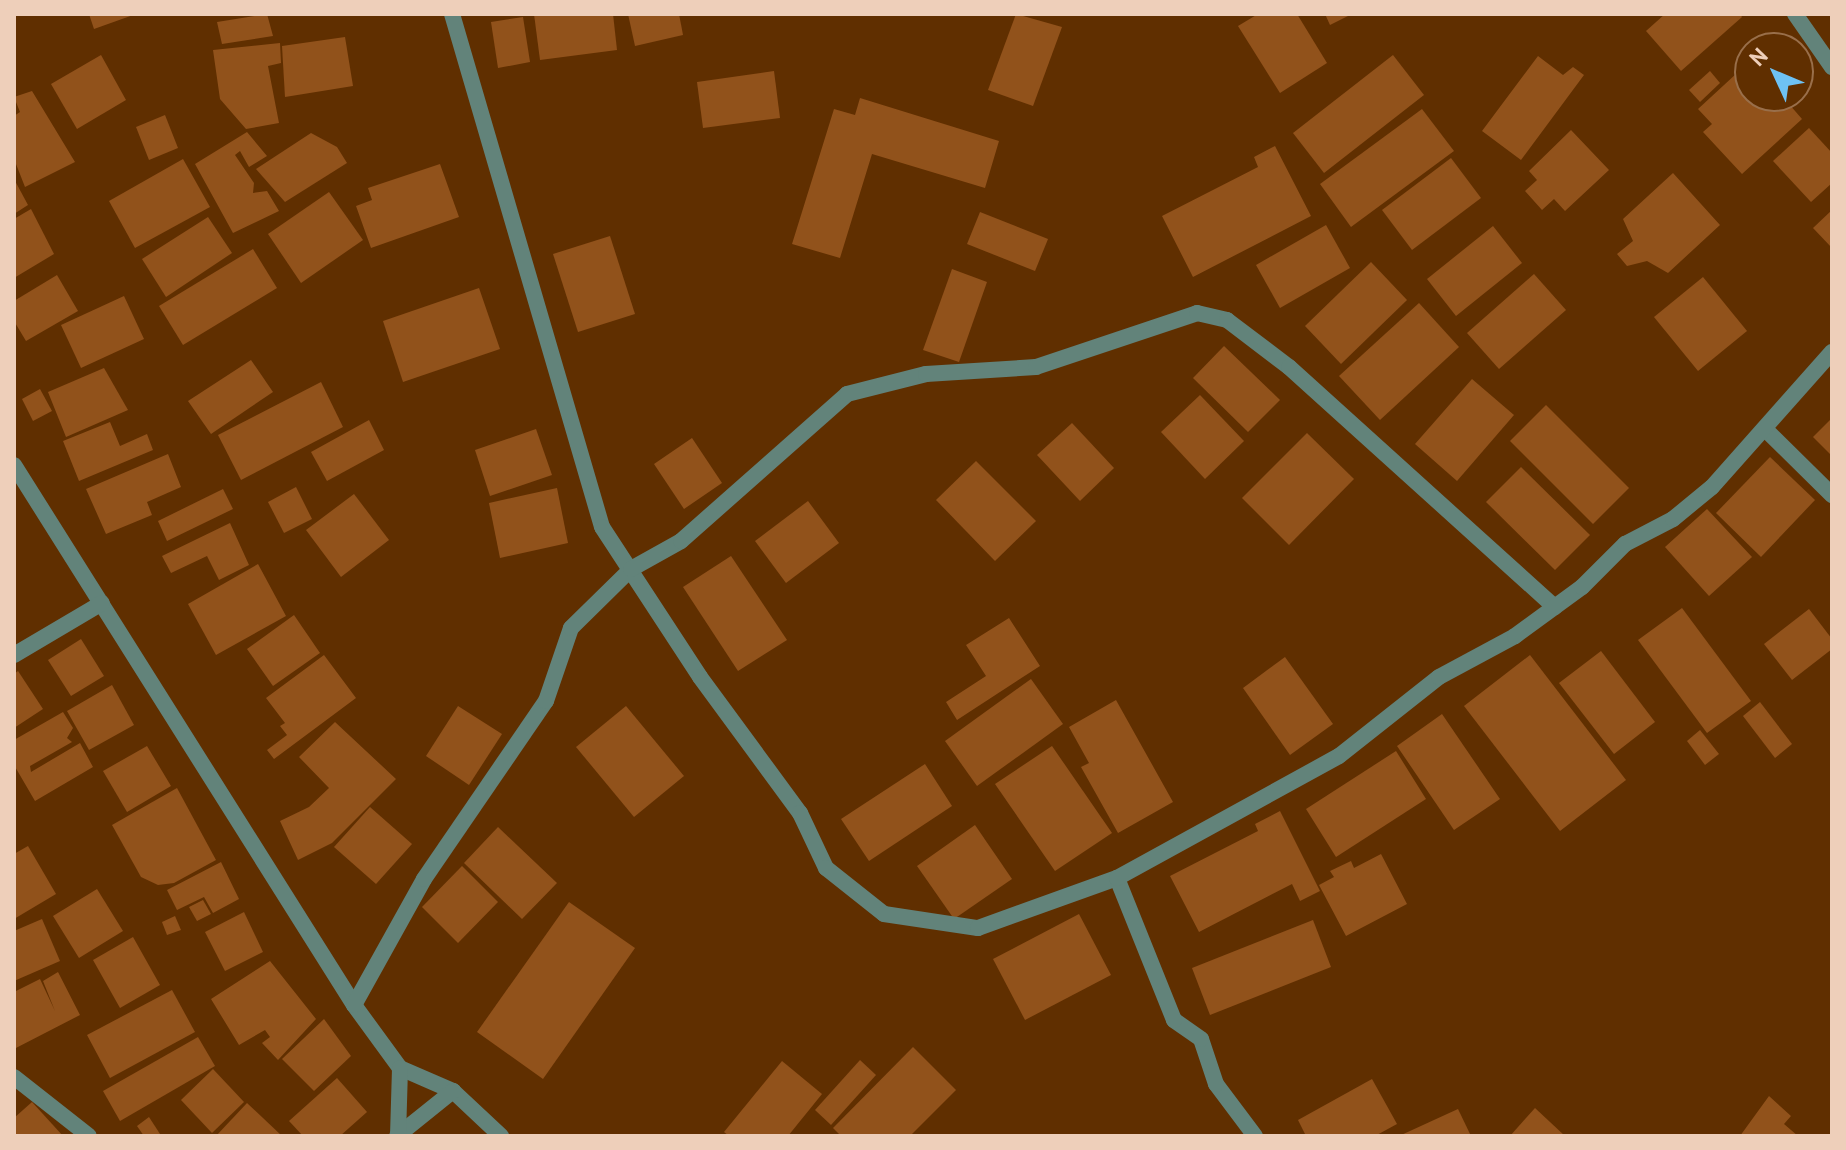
<!DOCTYPE html>
<style>
body{margin:0}
#map{position:relative;width:1846px;height:1150px;overflow:hidden;background:#602f00;font-family:"PT Sans",sans-serif}
div>[style]{position:absolute}
.building>*{inset:0;background:#91521b}
.minor>*{height:16px;margin:-8px;padding:0 8px;transform-origin:8px;border-radius:8px;background:#62837a}
span{translate:-50% -50%;white-space:nowrap;text-align:center;line-height:1.15;-webkit-text-stroke:8px #602f00;paint-order:stroke}
.frame{position:absolute;inset:0;border:16px solid #eecfba;pointer-events:none}
.north{position:absolute;left:1734px;top:32px;width:80px;height:80px;box-sizing:border-box;background:#602f00;border:2px solid #996f4a;border-radius:50%;rotate:314deg;font-size:22px;font-weight:700;line-height:32px;text-align:center;color:#eecfba}
.north::after{content:'';display:block;margin:auto;width:28px;height:36px;background:#6ec2f4;clip-path:polygon(50% 0,100% 100%,50% 72%,0 100%)}
</style>
<div id="map">
<div class="building">
<div style="clip-path:polygon(89px 14px,136px 14px,94px 29px)"></div>
<div style="clip-path:polygon(267px 14px,273px 36px,222px 44px,217px 22px)"></div>
<div style="clip-path:polygon(534px 14px,613px 14px,617px 50px,540px 60px)"></div>
<div style="clip-path:polygon(628px 14px,679px 14px,683px 35px,635px 46px)"></div>
<div style="clip-path:polygon(1016px 14px,1062px 27px,1033px 106px,988px 90px)"></div>
<div style="clip-path:polygon(1258px 14px,1297px 14px,1327px 63px,1280px 93px,1238px 26px)"></div>
<div style="clip-path:polygon(1325px 14px,1352px 14px,1330px 25px)"></div>
<div style="clip-path:polygon(1665px 14px,1740px 14px,1742px 17px,1681px 71px,1646px 31px)"></div>
<div style="clip-path:polygon(523px 17px,530px 62px,498px 68px,491px 22px)"></div>
<div style="clip-path:polygon(345px 37px,353px 86px,285px 97px,282px 46px)"></div>
<div style="clip-path:polygon(280px 43px,281px 63px,268px 66px,279px 123px,246px 129px,220px 99px,213px 50px)"></div>
<div style="clip-path:polygon(101px 55px,126px 100px,77px 129px,51px 84px)"></div>
<div style="clip-path:polygon(1393px 55px,1424px 95px,1324px 173px,1293px 133px)"></div>
<div style="clip-path:polygon(1538px 56px,1563px 75px,1573px 67px,1584px 75px,1521px 160px,1482px 131px)"></div>
<div style="clip-path:polygon(1750px 61px,1750px 96px,1782px 96px,1802px 119px,1742px 174px,1703px 132px,1712px 124px,1698px 109px)"></div>
<div style="clip-path:polygon(774px 71px,780px 118px,703px 128px,697px 82px)"></div>
<div style="clip-path:polygon(1710px 71px,1720px 83px,1700px 102px,1689px 90px)"></div>
<div style="clip-path:polygon(32px 91px,75px 162px,25px 187px,14px 159px,14px 116px,20px 112px,14px 97px)"></div>
<div style="clip-path:polygon(860px 98px,999px 141px,985px 188px,872px 154px,840px 258px,792px 244px,834px 109px,855px 115px)"></div>
<div style="clip-path:polygon(1422px 109px,1454px 151px,1351px 227px,1320px 184px)"></div>
<div style="clip-path:polygon(165px 115px,178px 148px,149px 160px,136px 127px)"></div>
<div style="clip-path:polygon(1809px 128px,1832px 153px,1832px 183px,1811px 202px,1773px 161px)"></div>
<div style="clip-path:polygon(1571px 130px,1609px 170px,1565px 211px,1554px 199px,1542px 210px,1525px 191px,1537px 180px,1529px 171px)"></div>
<div style="clip-path:polygon(247px 132px,267px 156px,249px 167px,240px 151px,235px 155px,254px 183px,253px 193px,267px 191px,279px 211px,233px 233px,195px 164px)"></div>
<div style="clip-path:polygon(311px 133px,337px 147px,347px 163px,285px 202px,256px 169px)"></div>
<div style="clip-path:polygon(1275px 146px,1311px 216px,1193px 277px,1162px 216px,1258px 167px,1254px 157px)"></div>
<div style="clip-path:polygon(1451px 158px,1481px 198px,1412px 250px,1382px 210px)"></div>
<div style="clip-path:polygon(183px 159px,210px 207px,135px 248px,109px 201px)"></div>
<div style="clip-path:polygon(440px 164px,459px 217px,371px 248px,356px 206px,372px 200px,368px 188px)"></div>
<div style="clip-path:polygon(1673px 173px,1720px 225px,1668px 273px,1647px 261px,1627px 266px,1617px 254px,1633px 241px,1623px 219px)"></div>
<div style="clip-path:polygon(14px 179px,28px 205px,14px 214px)"></div>
<div style="clip-path:polygon(329px 192px,363px 240px,301px 283px,268px 234px)"></div>
<div style="clip-path:polygon(31px 209px,54px 254px,14px 278px,14px 219px)"></div>
<div style="clip-path:polygon(1832px 210px,1832px 248px,1813px 228px)"></div>
<div style="clip-path:polygon(980px 212px,1048px 239px,1035px 271px,967px 244px)"></div>
<div style="clip-path:polygon(208px 217px,232px 253px,166px 297px,142px 259px)"></div>
<div style="clip-path:polygon(1326px 225px,1350px 268px,1280px 308px,1256px 265px)"></div>
<div style="clip-path:polygon(1493px 226px,1522px 263px,1456px 316px,1427px 279px)"></div>
<div style="clip-path:polygon(610px 236px,635px 314px,578px 332px,553px 254px)"></div>
<div style="clip-path:polygon(253px 249px,277px 288px,183px 345px,159px 306px)"></div>
<div style="clip-path:polygon(1371px 262px,1407px 300px,1341px 364px,1305px 326px)"></div>
<div style="clip-path:polygon(952px 269px,987px 282px,959px 362px,923px 350px)"></div>
<div style="clip-path:polygon(1534px 274px,1566px 310px,1499px 369px,1467px 333px)"></div>
<div style="clip-path:polygon(57px 275px,78px 311px,26px 341px,14px 321px,14px 301px)"></div>
<div style="clip-path:polygon(1703px 277px,1747px 331px,1698px 371px,1654px 317px)"></div>
<div style="clip-path:polygon(479px 288px,500px 349px,403px 382px,383px 321px)"></div>
<div style="clip-path:polygon(124px 296px,144px 339px,81px 368px,61px 325px)"></div>
<div style="clip-path:polygon(1419px 303px,1459px 347px,1380px 420px,1339px 376px)"></div>
<div style="clip-path:polygon(1224px 346px,1280px 400px,1248px 432px,1193px 378px)"></div>
<div style="clip-path:polygon(251px 360px,273px 392px,211px 434px,188px 401px)"></div>
<div style="clip-path:polygon(104px 368px,128px 410px,66px 437px,48px 392px)"></div>
<div style="clip-path:polygon(1472px 379px,1514px 415px,1457px 481px,1415px 444px)"></div>
<div style="clip-path:polygon(321px 382px,343px 427px,241px 480px,218px 435px)"></div>
<div style="clip-path:polygon(40px 389px,52px 411px,33px 421px,22px 399px)"></div>
<div style="clip-path:polygon(1200px 395px,1244px 441px,1205px 479px,1161px 432px)"></div>
<div style="clip-path:polygon(1546px 405px,1629px 488px,1593px 524px,1510px 441px)"></div>
<div style="clip-path:polygon(1832px 418px,1832px 456px,1813px 437px)"></div>
<div style="clip-path:polygon(369px 420px,384px 450px,327px 481px,311px 452px)"></div>
<div style="clip-path:polygon(110px 422px,120px 446px,147px 434px,153px 450px,79px 481px,63px 441px)"></div>
<div style="clip-path:polygon(1072px 423px,1114px 468px,1080px 501px,1037px 455px)"></div>
<div style="clip-path:polygon(536px 429px,552px 475px,490px 496px,475px 450px)"></div>
<div style="clip-path:polygon(1307px 433px,1354px 479px,1289px 545px,1242px 498px)"></div>
<div style="clip-path:polygon(692px 438px,722px 483px,684px 509px,654px 464px)"></div>
<div style="clip-path:polygon(168px 454px,181px 487px,147px 502px,152px 515px,106px 534px,86px 489px)"></div>
<div style="clip-path:polygon(1770px 457px,1815px 500px,1761px 557px,1716px 513px)"></div>
<div style="clip-path:polygon(976px 461px,1036px 521px,995px 561px,936px 500px)"></div>
<div style="clip-path:polygon(1521px 467px,1590px 535px,1555px 570px,1486px 502px)"></div>
<div style="clip-path:polygon(296px 487px,312px 519px,284px 533px,268px 502px)"></div>
<div style="clip-path:polygon(557px 488px,568px 543px,500px 558px,489px 503px)"></div>
<div style="clip-path:polygon(223px 489px,233px 509px,167px 541px,158px 521px)"></div>
<div style="clip-path:polygon(354px 494px,389px 540px,341px 577px,306px 530px)"></div>
<div style="clip-path:polygon(808px 501px,839px 543px,786px 583px,755px 541px)"></div>
<div style="clip-path:polygon(1707px 509px,1752px 557px,1709px 596px,1665px 547px)"></div>
<div style="clip-path:polygon(230px 523px,249px 565px,219px 580px,207px 556px,171px 573px,162px 556px)"></div>
<div style="clip-path:polygon(731px 556px,787px 640px,738px 671px,683px 587px)"></div>
<div style="clip-path:polygon(258px 564px,286px 616px,216px 655px,188px 604px)"></div>
<div style="clip-path:polygon(1682px 608px,1751px 701px,1707px 733px,1638px 640px)"></div>
<div style="clip-path:polygon(1809px 609px,1832px 639px,1832px 649px,1792px 680px,1764px 644px)"></div>
<div style="clip-path:polygon(294px 615px,320px 653px,273px 686px,247px 649px)"></div>
<div style="clip-path:polygon(1009px 618px,1040px 666px,957px 720px,946px 702px,986px 676px,966px 645px)"></div>
<div style="clip-path:polygon(81px 639px,104px 676px,71px 696px,48px 660px)"></div>
<div style="clip-path:polygon(1601px 651px,1655px 722px,1614px 754px,1559px 683px)"></div>
<div style="clip-path:polygon(324px 655px,356px 698px,274px 759px,267px 750px,287px 735px,280px 726px,285px 723px,266px 698px)"></div>
<div style="clip-path:polygon(1530px 655px,1626px 780px,1560px 831px,1464px 706px)"></div>
<div style="clip-path:polygon(1285px 657px,1333px 724px,1290px 755px,1243px 688px)"></div>
<div style="clip-path:polygon(18px 671px,43px 709px,14px 728px,14px 674px)"></div>
<div style="clip-path:polygon(1031px 679px,1063px 724px,977px 786px,945px 741px)"></div>
<div style="clip-path:polygon(112px 685px,134px 725px,89px 750px,67px 711px)"></div>
<div style="clip-path:polygon(1116px 700px,1173px 802px,1118px 833px,1081px 767px,1089px 763px,1069px 727px)"></div>
<div style="clip-path:polygon(1760px 702px,1792px 744px,1775px 758px,1743px 716px)"></div>
<div style="clip-path:polygon(458px 706px,502px 734px,469px 785px,426px 756px)"></div>
<div style="clip-path:polygon(626px 706px,684px 776px,634px 817px,576px 747px)"></div>
<div style="clip-path:polygon(63px 712px,73px 728px,67px 738px,72px 742px,30px 766px,31px 772px,80px 743px,93px 767px,35px 801px,14px 765px,14px 740px)"></div>
<div style="clip-path:polygon(1442px 714px,1500px 799px,1454px 830px,1397px 746px)"></div>
<div style="clip-path:polygon(335px 722px,396px 779px,332px 843px,298px 860px,280px 821px,309px 807px,329px 788px,299px 757px)"></div>
<div style="clip-path:polygon(1700px 730px,1719px 754px,1705px 765px,1687px 741px)"></div>
<div style="clip-path:polygon(147px 746px,171px 786px,127px 812px,103px 771px)"></div>
<div style="clip-path:polygon(1052px 746px,1112px 833px,1055px 871px,995px 784px)"></div>
<div style="clip-path:polygon(1396px 751px,1426px 799px,1336px 857px,1306px 809px)"></div>
<div style="clip-path:polygon(925px 764px,952px 806px,869px 861px,841px 819px)"></div>
<div style="clip-path:polygon(177px 788px,216px 860px,174px 883px,158px 885px,141px 877px,112px 825px)"></div>
<div style="clip-path:polygon(370px 807px,412px 844px,376px 884px,334px 847px)"></div>
<div style="clip-path:polygon(1280px 811px,1320px 891px,1300px 901px,1292px 884px,1199px 932px,1170px 876px,1258px 831px,1255px 824px)"></div>
<div style="clip-path:polygon(975px 825px,1012px 879px,954px 919px,917px 866px)"></div>
<div style="clip-path:polygon(498px 827px,557px 883px,522px 919px,464px 863px)"></div>
<div style="clip-path:polygon(28px 846px,56px 894px,14px 919px,14px 854px)"></div>
<div style="clip-path:polygon(1381px 854px,1407px 904px,1346px 936px,1319px 885px,1334px 877px,1330px 871px,1351px 861px,1354px 868px)"></div>
<div style="clip-path:polygon(221px 862px,239px 899px,213px 913px,204px 897px,177px 910px,167px 890px)"></div>
<div style="clip-path:polygon(462px 866px,498px 902px,458px 943px,422px 907px)"></div>
<div style="clip-path:polygon(97px 889px,123px 931px,79px 958px,53px 916px)"></div>
<div style="clip-path:polygon(203px 900px,211px 914px,197px 921px,189px 907px)"></div>
<div style="clip-path:polygon(569px 902px,635px 948px,543px 1079px,477px 1032px)"></div>
<div style="clip-path:polygon(244px 912px,263px 952px,225px 971px,205px 932px)"></div>
<div style="clip-path:polygon(1079px 914px,1111px 975px,1025px 1020px,993px 959px)"></div>
<div style="clip-path:polygon(175px 916px,181px 930px,167px 935px,162px 922px)"></div>
<div style="clip-path:polygon(42px 919px,60px 961px,14px 981px,14px 931px)"></div>
<div style="clip-path:polygon(1313px 920px,1331px 967px,1210px 1015px,1192px 968px)"></div>
<div style="clip-path:polygon(133px 937px,160px 985px,120px 1008px,93px 960px)"></div>
<div style="clip-path:polygon(270px 961px,316px 1019px,278px 1060px,262px 1043px,270px 1037px,265px 1030px,239px 1045px,211px 999px)"></div>
<div style="clip-path:polygon(58px 972px,80px 1015px,14px 1049px,14px 992px,40px 979px,55px 1011px,43px 981px)"></div>
<div style="clip-path:polygon(172px 990px,195px 1032px,110px 1078px,87px 1035px)"></div>
<div style="clip-path:polygon(324px 1019px,351px 1056px,314px 1091px,282px 1059px)"></div>
<div style="clip-path:polygon(198px 1037px,215px 1066px,120px 1121px,103px 1091px)"></div>
<div style="clip-path:polygon(913px 1047px,956px 1090px,910px 1136px,841px 1136px,833px 1128px)"></div>
<div style="clip-path:polygon(860px 1060px,876px 1075px,831px 1125px,815px 1110px)"></div>
<div style="clip-path:polygon(782px 1061px,822px 1094px,788px 1136px,729px 1136px,724px 1132px)"></div>
<div style="clip-path:polygon(213px 1069px,244px 1102px,212px 1133px,181px 1100px)"></div>
<div style="clip-path:polygon(337px 1078px,367px 1112px,340px 1136px,303px 1136px,289px 1121px)"></div>
<div style="clip-path:polygon(1372px 1079px,1397px 1124px,1375px 1136px,1306px 1136px,1298px 1120px)"></div>
<div style="clip-path:polygon(1769px 1096px,1791px 1116px,1784px 1124px,1798px 1136px,1740px 1136px)"></div>
<div style="clip-path:polygon(32px 1102px,63px 1136px,14px 1136px,14px 1118px)"></div>
<div style="clip-path:polygon(247px 1103px,282px 1136px,216px 1136px)"></div>
<div style="clip-path:polygon(1535px 1108px,1565px 1136px,1510px 1136px)"></div>
<div style="clip-path:polygon(1458px 1109px,1471px 1136px,1399px 1136px)"></div>
<div style="clip-path:polygon(149px 1117px,160px 1134px,158px 1136px,144px 1136px,137px 1126px)"></div>
</div>
<div class="minor">
<div style="left:452px;top:14px;width:534px;rotate:73.7deg"></div>
<div style="left:602px;top:527px;width:179px;rotate:56.8deg"></div>
<div style="left:700px;top:677px;width:169px;rotate:53.7deg"></div>
<div style="left:800px;top:813px;width:61px;rotate:64.7deg"></div>
<div style="left:826px;top:868px;width:74px;rotate:38.4deg"></div>
<div style="left:884px;top:914px;width:95px;rotate:8.5deg"></div>
<div style="left:978px;top:928px;width:148px;rotate:-19.8deg"></div>
<div style="left:1795px;top:14px;width:65px;rotate:55.1deg"></div>
<div style="left:1766px;top:430px;width:93px;rotate:44.6deg"></div>
<div style="left:14px;top:465px;width:638px;rotate:57.8deg"></div>
<div style="left:354px;top:1005px;width:78px;rotate:53.9deg"></div>
<div style="left:400px;top:1068px;width:58px;rotate:23.5deg"></div>
<div style="left:453px;top:1091px;width:66px;rotate:43.2deg"></div>
<div style="left:14px;top:655px;width:102px;rotate:-30.6deg"></div>
<div style="left:354px;top:1005px;width:144px;rotate:-60.9deg"></div>
<div style="left:424px;top:879px;width:216px;rotate:-55.6deg"></div>
<div style="left:546px;top:701px;width:77px;rotate:-71.1deg"></div>
<div style="left:571px;top:628px;width:84px;rotate:-44.5deg"></div>
<div style="left:631px;top:569px;width:57px;rotate:-29.2deg"></div>
<div style="left:681px;top:541px;width:222px;rotate:-41.5deg"></div>
<div style="left:847px;top:394px;width:81px;rotate:-14.2deg"></div>
<div style="left:926px;top:374px;width:110px;rotate:-3.6deg"></div>
<div style="left:1036px;top:367px;width:170px;rotate:-18.5deg"></div>
<div style="left:1197px;top:313px;width:31px;rotate:13deg"></div>
<div style="left:1227px;top:320px;width:78px;rotate:37.2deg"></div>
<div style="left:1289px;top:367px;width:358px;rotate:42.1deg"></div>
<div style="left:14px;top:1077px;width:95px;rotate:38.2deg"></div>
<div style="left:397px;top:1136px;width:72px;rotate:-38.8deg"></div>
<div style="left:398px;top:1136px;width:68px;rotate:-88.3deg"></div>
<div style="left:1255px;top:1136px;width:65px;rotate:-126.9deg"></div>
<div style="left:1216px;top:1084px;width:47px;rotate:-108.4deg"></div>
<div style="left:1201px;top:1039px;width:33px;rotate:-145deg"></div>
<div style="left:1174px;top:1020px;width:153px;rotate:-111.9deg"></div>
<div style="left:1117px;top:878px;width:253px;rotate:-28.8deg"></div>
<div style="left:1339px;top:756px;width:127px;rotate:-38.3deg"></div>
<div style="left:1439px;top:677px;width:86px;rotate:-28.3deg"></div>
<div style="left:1515px;top:636px;width:83px;rotate:-36.2deg"></div>
<div style="left:1582px;top:587px;width:61px;rotate:-45deg"></div>
<div style="left:1625px;top:544px;width:54px;rotate:-27.5deg"></div>
<div style="left:1673px;top:519px;width:50px;rotate:-39.4deg"></div>
<div style="left:1712px;top:487px;width:181px;rotate:-48.4deg"></div>
</div>
<div class="frame"></div>
<div class="north">N</div>
</div>
